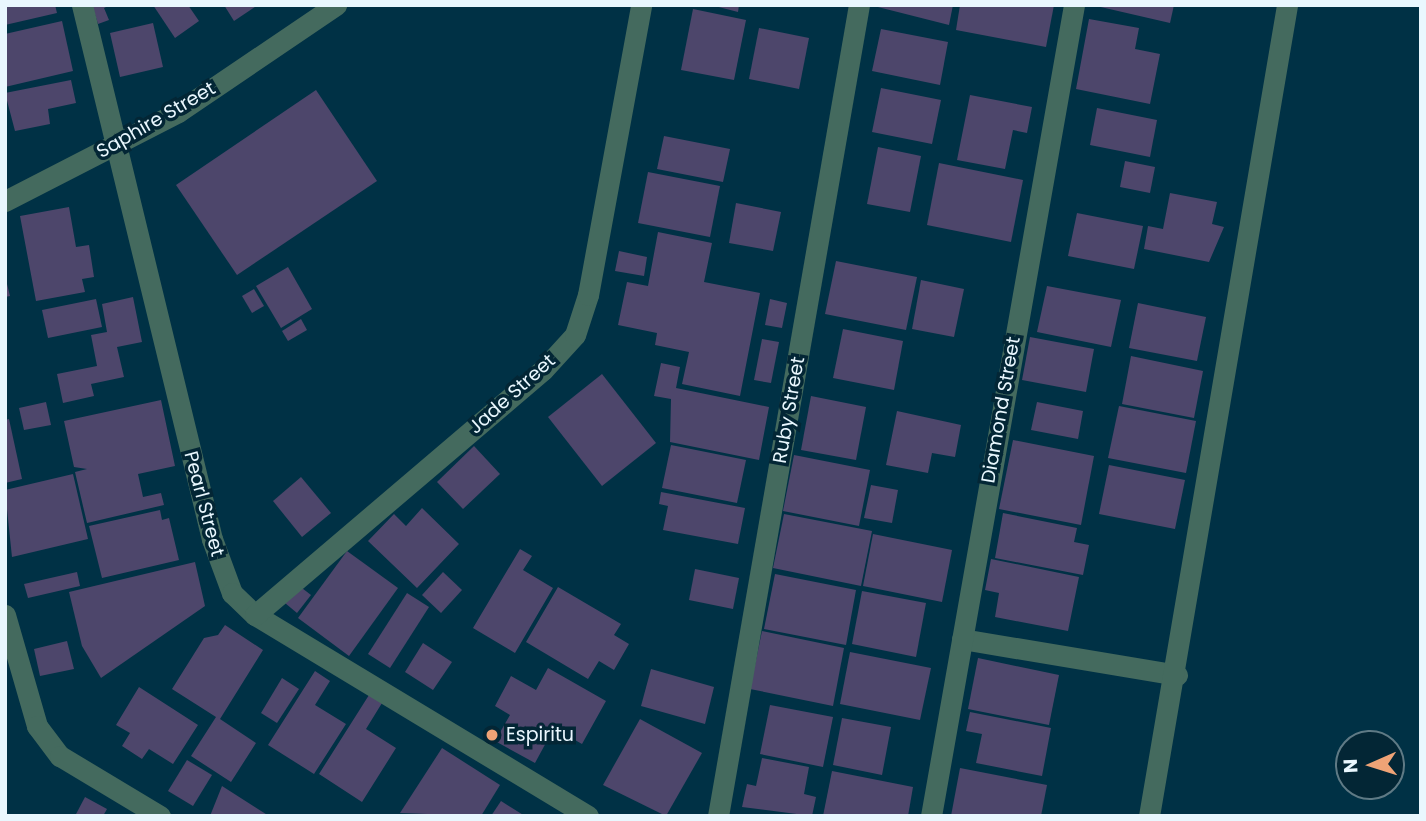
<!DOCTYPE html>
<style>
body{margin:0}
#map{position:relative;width:1426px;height:821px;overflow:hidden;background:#003145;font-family:Poppins,sans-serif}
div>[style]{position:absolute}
.building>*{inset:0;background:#4d466b}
.minor>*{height:21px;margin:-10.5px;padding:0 10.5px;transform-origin:10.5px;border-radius:10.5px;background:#446a5e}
.dots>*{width:19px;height:19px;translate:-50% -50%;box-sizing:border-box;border:4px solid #032635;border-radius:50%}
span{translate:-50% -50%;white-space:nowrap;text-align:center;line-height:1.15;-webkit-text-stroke:7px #032635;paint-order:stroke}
.street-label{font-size:19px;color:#e9f7fe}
.poi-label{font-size:19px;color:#e9f7fe}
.left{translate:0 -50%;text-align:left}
.frame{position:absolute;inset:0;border:7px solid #e9f7fe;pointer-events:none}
.north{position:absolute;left:1335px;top:730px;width:70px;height:70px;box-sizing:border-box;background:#032635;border:2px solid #5f7a85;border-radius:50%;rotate:267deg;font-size:19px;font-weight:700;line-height:28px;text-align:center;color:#e9f7fe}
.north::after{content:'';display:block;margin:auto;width:24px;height:32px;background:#efa376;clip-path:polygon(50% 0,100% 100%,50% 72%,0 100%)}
</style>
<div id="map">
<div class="building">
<div style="clip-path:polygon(5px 5px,55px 5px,57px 13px,5px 25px)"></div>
<div style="clip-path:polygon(92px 5px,110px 5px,104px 8px,109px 20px,98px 24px)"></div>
<div style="clip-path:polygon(153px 5px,188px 5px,199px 21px,175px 38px)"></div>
<div style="clip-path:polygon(224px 5px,258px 5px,234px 21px)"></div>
<div style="clip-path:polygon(711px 5px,739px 5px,738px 12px)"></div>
<div style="clip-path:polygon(870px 5px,953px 5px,949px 25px)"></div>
<div style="clip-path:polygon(960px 5px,1054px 5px,1046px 47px,956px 30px)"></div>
<div style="clip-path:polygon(1092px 5px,1174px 5px,1170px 23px)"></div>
<div style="clip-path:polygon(693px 9px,746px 20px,734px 80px,681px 70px)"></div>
<div style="clip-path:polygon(1089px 19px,1139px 28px,1135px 49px,1160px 54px,1150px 104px,1076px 89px)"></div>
<div style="clip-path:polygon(62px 21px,73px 71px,5px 87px,5px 34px)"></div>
<div style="clip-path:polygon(153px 23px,163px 67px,120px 77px,110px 33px)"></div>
<div style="clip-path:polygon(759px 28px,809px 38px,799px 89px,749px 79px)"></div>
<div style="clip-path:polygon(881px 29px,948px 42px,940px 85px,872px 71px)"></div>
<div style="clip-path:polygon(71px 80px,76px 103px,48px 109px,50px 124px,15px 131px,5px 93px)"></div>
<div style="clip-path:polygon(881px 88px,941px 100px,932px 144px,872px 132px)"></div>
<div style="clip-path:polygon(316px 90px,377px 181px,237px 275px,176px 185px)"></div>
<div style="clip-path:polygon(970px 95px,1032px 107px,1027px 133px,1013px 130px,1005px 169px,957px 160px)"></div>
<div style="clip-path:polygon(1097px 108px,1157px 120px,1150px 157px,1090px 145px)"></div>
<div style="clip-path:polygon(664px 136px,730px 149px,723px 182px,657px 169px)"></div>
<div style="clip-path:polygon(878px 147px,921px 156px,910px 212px,867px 204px)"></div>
<div style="clip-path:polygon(1125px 161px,1155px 167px,1150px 193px,1120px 187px)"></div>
<div style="clip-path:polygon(939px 163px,1023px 180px,1011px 242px,927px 225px)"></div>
<div style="clip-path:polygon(648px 172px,720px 186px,710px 237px,638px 223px)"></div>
<div style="clip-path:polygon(1170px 193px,1217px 202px,1212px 224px,1224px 227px,1209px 262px,1144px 249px,1148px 226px,1163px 229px)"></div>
<div style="clip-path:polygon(736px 203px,781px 212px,773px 251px,729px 243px)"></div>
<div style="clip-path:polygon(69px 207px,76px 247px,89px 245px,94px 277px,82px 279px,85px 292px,36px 301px,20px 216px)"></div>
<div style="clip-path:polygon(1077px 213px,1143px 226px,1134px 269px,1068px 256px)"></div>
<div style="clip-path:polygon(658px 232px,712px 243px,704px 282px,760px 293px,740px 396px,682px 384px,689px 352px,655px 345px,657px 333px,618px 325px,627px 282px,648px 286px)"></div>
<div style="clip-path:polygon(619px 251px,647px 257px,644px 276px,615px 271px)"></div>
<div style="clip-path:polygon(836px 261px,917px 277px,906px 330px,825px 314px)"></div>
<div style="clip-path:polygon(288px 267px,312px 309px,281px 328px,256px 286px)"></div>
<div style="clip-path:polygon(5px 276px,10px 296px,5px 297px)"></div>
<div style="clip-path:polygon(921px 280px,964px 289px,954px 337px,912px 329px)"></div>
<div style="clip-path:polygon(1047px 286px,1121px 300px,1111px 347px,1037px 332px)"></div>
<div style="clip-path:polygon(254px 289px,264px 306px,252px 313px,242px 296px)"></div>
<div style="clip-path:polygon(133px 297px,142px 342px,117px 347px,124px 377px,91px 384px,94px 396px,63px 403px,57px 374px,97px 366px,91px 335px,107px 332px,102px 304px)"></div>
<div style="clip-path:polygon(96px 299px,102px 327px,48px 338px,42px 310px)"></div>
<div style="clip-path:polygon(770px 299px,787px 303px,782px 328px,765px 325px)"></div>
<div style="clip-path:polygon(1138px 303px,1206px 317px,1197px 361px,1129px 348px)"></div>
<div style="clip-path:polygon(301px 319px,307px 330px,288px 341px,282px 331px)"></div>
<div style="clip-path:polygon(843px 329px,903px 341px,894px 390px,833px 378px)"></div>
<div style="clip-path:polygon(1030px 337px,1094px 349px,1086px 392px,1022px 380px)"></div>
<div style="clip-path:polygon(762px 339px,779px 342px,771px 383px,754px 380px)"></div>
<div style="clip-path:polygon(1131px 356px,1203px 371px,1194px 418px,1122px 404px)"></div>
<div style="clip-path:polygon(661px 363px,680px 367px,676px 388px,769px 407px,759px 460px,670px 442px,671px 399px,654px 396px)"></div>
<div style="clip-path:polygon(602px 374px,656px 443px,602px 486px,548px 417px)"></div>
<div style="clip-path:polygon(811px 396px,866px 407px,856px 460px,801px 450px)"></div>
<div style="clip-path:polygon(161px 400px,175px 466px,138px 474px,143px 497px,161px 493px,164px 505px,87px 523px,75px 472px,87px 469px,74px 467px,64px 421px)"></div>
<div style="clip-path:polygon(46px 402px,51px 425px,24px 430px,19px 408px)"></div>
<div style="clip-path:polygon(1037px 402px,1083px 411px,1078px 439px,1031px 430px)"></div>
<div style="clip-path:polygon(1119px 406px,1196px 421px,1186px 473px,1108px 458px)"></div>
<div style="clip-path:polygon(897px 411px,961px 425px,955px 457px,932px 453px,928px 473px,886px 465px)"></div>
<div style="clip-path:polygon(9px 419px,22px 479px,5px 483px,5px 420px)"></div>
<div style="clip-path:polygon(1013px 440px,1094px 456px,1081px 525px,999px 509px)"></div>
<div style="clip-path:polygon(671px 445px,746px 460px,737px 503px,662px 488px)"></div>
<div style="clip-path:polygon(474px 446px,500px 474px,463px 509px,437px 482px)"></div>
<div style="clip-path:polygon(794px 455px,870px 470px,859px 526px,783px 511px)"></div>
<div style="clip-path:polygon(1109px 465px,1185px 480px,1175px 529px,1099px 514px)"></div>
<div style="clip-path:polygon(73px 474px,88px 539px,12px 557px,5px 490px)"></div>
<div style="clip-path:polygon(301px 477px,331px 513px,302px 537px,273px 501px)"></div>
<div style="clip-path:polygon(871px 485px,898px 490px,892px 523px,864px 518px)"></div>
<div style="clip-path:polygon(661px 492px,745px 508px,738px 544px,663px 530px,668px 506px,659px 504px)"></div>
<div style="clip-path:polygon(422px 508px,459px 544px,417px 588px,368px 541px,394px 514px,406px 526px)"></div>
<div style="clip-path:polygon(160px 510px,162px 520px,169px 518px,179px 560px,102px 578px,89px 526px)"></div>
<div style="clip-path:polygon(1003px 513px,1077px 528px,1074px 542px,1089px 545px,1083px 575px,995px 558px)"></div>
<div style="clip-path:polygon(784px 514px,872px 531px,861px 586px,773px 568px)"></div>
<div style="clip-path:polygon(873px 534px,952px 550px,942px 602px,863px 586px)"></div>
<div style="clip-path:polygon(520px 549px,532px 556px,523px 570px,553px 588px,515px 653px,473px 628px)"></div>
<div style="clip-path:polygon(347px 551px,398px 588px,349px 656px,298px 618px)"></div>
<div style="clip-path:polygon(991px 559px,1079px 577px,1068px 631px,995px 617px,999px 593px,985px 590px)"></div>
<div style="clip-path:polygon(195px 562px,205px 606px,101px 678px,82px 646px,69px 592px)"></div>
<div style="clip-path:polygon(695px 569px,739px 578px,733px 609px,689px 600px)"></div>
<div style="clip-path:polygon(77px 572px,80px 586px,28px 598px,24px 584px)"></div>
<div style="clip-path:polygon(443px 572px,462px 590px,441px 613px,422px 595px)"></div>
<div style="clip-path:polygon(775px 574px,856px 590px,846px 645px,764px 629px)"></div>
<div style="clip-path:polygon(298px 585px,311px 595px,297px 613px,285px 603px)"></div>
<div style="clip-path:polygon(558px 587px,621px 624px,614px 635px,629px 644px,614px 670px,599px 661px,588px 679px,526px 642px)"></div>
<div style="clip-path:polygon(862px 591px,926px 603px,916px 657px,852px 644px)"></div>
<div style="clip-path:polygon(407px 593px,429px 607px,390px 668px,368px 654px)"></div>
<div style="clip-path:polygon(225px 625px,263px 650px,220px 719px,256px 743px,231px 782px,191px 756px,216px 717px,172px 689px,204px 638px,218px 635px)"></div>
<div style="clip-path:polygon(762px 631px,844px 648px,833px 706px,750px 689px)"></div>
<div style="clip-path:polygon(67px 641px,74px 669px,40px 676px,34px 649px)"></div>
<div style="clip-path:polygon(423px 643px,452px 662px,433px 690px,405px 672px)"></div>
<div style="clip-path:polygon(850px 652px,931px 668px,920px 720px,840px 704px)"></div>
<div style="clip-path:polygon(978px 658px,1059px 675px,1049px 725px,968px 709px)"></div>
<div style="clip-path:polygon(548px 668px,606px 701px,582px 744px,554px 728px,535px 763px,495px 741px,510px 715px,495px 706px,511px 676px,536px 690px)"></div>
<div style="clip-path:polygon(651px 669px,714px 687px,705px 724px,641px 706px)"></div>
<div style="clip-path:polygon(315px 671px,330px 681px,315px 705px,346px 724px,314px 774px,268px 745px)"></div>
<div style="clip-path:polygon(282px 678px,299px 689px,277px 723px,261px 713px)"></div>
<div style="clip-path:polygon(139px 687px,198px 725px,173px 764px,149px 749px,142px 759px,122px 746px,130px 733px,116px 725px)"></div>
<div style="clip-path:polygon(369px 695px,382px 703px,366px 729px,396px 748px,362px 802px,319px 774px)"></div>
<div style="clip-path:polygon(770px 705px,833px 717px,823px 767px,760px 754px)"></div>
<div style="clip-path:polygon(970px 712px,1051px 728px,1042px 776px,976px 763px,982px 734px,966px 731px)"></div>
<div style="clip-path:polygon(842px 718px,891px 727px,882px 775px,833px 765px)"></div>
<div style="clip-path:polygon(640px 719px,702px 753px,666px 816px,603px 785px)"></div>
<div style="clip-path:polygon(442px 748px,500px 785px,481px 816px,400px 813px)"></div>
<div style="clip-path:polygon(762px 758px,809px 767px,804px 794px,816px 797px,812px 816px,742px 807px,747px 784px,756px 786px)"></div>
<div style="clip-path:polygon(187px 760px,212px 775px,193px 806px,168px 791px)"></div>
<div style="clip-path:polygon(960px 768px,1047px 785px,1041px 816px,951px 816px)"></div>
<div style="clip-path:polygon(832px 771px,913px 787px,908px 816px,823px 816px)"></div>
<div style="clip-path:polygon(222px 786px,269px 816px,210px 816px)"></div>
<div style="clip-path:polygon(85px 797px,107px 809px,103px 816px,75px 816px)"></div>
<div style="clip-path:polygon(501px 801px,525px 816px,491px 816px)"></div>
</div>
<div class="minor">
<div style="left:82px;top:5px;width:550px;rotate:76.32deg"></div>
<div style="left:212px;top:539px;width:58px;rotate:69.7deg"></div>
<div style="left:232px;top:593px;width:32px;rotate:44deg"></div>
<div style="left:255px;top:615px;width:389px;rotate:31.1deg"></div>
<div style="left:5px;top:201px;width:195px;rotate:-27.2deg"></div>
<div style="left:178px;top:112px;width:191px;rotate:-34.1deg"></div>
<div style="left:5px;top:615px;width:116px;rotate:73.9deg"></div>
<div style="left:37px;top:726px;width:38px;rotate:53deg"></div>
<div style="left:60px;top:756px;width:117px;rotate:31deg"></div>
<div style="left:255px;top:615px;width:378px;rotate:-40.4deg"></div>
<div style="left:543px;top:370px;width:47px;rotate:-47.6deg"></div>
<div style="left:575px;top:335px;width:42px;rotate:-72deg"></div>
<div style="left:588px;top:295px;width:295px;rotate:-79.6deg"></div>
<div style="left:962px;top:639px;width:218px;rotate:9.5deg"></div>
<div style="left:718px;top:816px;width:823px;rotate:-80.14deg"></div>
<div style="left:931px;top:816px;width:824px;rotate:-80deg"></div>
<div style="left:1149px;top:816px;width:823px;rotate:-80.34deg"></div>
</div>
<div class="dots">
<div style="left:492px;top:735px;background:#efa376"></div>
</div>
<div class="street-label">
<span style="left:156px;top:120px;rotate:-30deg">Saphire Street</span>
<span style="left:512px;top:394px;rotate:-42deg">Jade Street</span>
<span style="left:789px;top:410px;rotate:-80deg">Ruby Street</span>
<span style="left:1001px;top:410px;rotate:-80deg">Diamond Street</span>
<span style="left:204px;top:504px;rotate:75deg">Pearl Street</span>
</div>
<div class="poi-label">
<span class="left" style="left:506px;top:735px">Espiritu</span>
</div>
<div class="frame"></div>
<div class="north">N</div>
</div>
